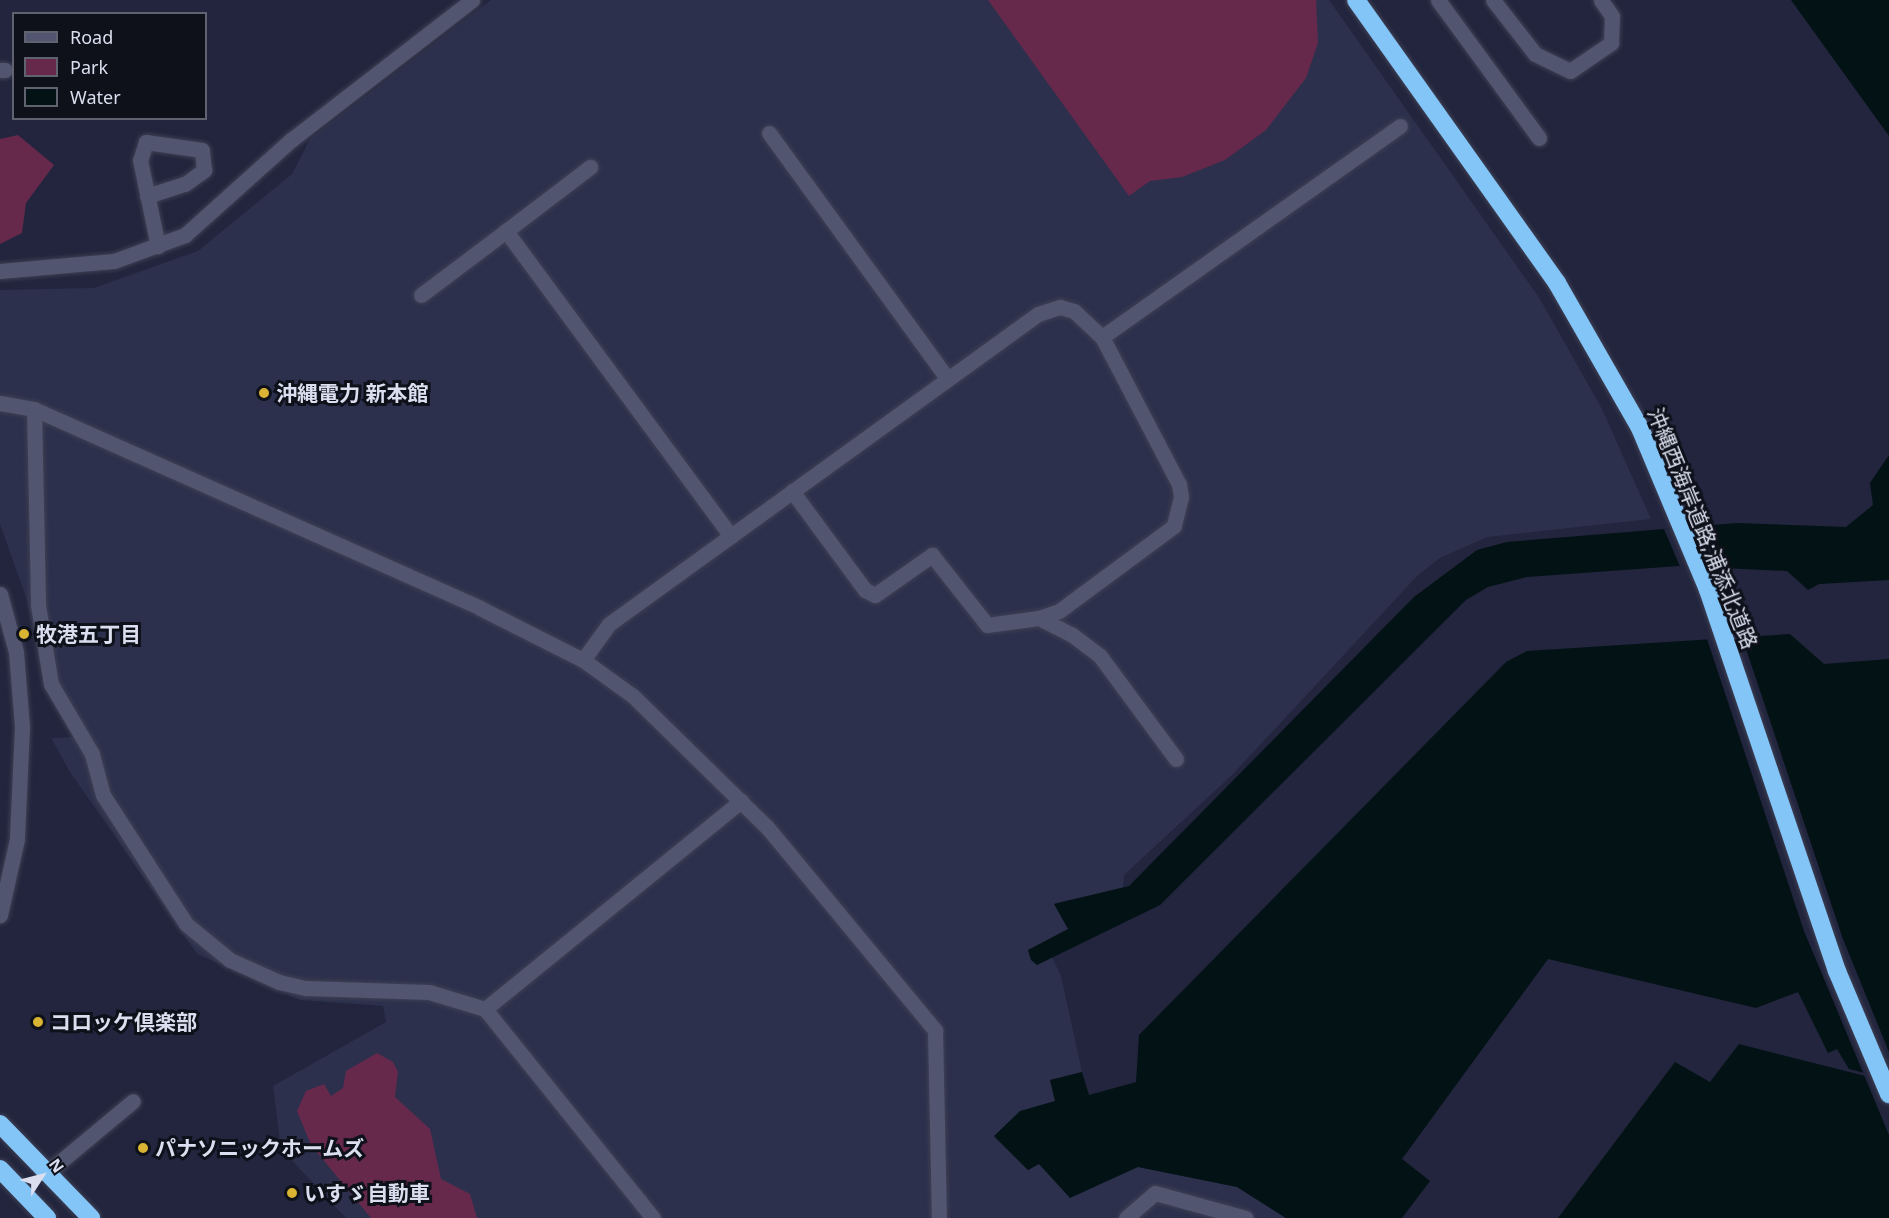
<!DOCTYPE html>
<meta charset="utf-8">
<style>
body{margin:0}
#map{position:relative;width:1889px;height:1218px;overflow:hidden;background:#22253d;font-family:"Noto Sans","Noto Sans JP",sans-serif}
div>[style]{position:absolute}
.built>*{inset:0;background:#2c304c}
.green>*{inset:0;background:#66294c}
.water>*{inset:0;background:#031214}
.pier>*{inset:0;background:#22253d}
.roads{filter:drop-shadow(0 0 2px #3e4054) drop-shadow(0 0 2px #3e4054)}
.minor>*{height:15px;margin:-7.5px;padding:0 7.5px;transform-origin:7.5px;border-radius:7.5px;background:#51556f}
.highway>*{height:18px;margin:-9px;padding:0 9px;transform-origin:9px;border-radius:9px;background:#84c5f8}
.dots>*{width:16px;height:16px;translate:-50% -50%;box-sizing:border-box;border:3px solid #0e101a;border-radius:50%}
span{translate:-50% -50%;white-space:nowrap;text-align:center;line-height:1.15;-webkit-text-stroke:6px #0e101a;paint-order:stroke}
.poi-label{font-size:21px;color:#dbdeee;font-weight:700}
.left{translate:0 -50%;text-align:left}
.street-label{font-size:21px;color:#dbdeee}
.legend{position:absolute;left:12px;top:12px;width:195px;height:108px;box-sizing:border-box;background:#0e101a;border:2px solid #60626f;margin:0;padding:8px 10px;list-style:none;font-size:18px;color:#dbdeee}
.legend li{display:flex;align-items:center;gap:12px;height:30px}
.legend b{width:30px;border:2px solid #60626f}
.north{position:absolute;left:12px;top:1146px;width:60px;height:60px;-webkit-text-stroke:4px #0e101a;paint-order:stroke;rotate:54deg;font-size:16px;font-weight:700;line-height:24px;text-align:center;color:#dbdeee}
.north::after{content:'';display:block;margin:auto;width:21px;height:27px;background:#dbdeee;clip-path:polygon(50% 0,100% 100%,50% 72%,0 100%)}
</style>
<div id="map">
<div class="built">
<div style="clip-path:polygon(491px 0,1329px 0,1540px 299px,1602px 409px,1651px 519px,1487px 537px,1440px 558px,1418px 575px,1232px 775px,1124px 875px,1123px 888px,1055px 903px,1069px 929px,1052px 938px,1037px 965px,1052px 957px,1061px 976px,1082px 1072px,1050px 1080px,1055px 1101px,994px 1137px,1028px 1170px,1039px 1164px,1122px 1172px,1138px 1167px,1237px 1187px,1286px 1218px,346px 1218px,281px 1149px,273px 1086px,386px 1022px,383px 1006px,300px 1000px,197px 954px,70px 772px,51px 738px,74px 737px,44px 675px,26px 597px,0 524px,0 290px,94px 288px,198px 251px,292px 174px,310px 139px)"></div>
</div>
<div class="green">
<div style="clip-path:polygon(988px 0,1316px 0,1318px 43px,1306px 78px,1266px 130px,1225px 160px,1182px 177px,1150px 181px,1129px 196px)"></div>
<div style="clip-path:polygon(18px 135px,54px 165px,26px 203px,22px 233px,0 244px,0 139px)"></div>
<div style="clip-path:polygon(377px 1053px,393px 1062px,398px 1072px,395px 1097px,430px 1129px,441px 1179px,470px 1194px,477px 1218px,371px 1218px,311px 1145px,297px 1111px,306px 1091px,324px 1084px,331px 1096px,343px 1088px,346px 1071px)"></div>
</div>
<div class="water">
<div style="clip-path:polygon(1791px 0,1889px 0,1889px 136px)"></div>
<div style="clip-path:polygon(1889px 455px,1889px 580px,1819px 584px,1808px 590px,1787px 571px,1679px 566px,1527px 577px,1488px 587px,1466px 600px,1160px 905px,1037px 965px,1031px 960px,1028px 950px,1068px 929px,1054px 904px,1129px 886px,1414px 597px,1477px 550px,1507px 542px,1737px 523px,1846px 527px,1873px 505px,1870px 483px)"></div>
<div style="clip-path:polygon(1790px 634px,1824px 664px,1889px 659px,1889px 1079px,1849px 1069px,1837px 1049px,1828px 1053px,1798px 992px,1756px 1008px,1548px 959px,1402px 1159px,1430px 1181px,1402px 1218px,1286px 1218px,1237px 1187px,1138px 1167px,1070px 1198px,1039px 1164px,1028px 1170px,994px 1136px,1020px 1111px,1055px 1101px,1050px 1080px,1082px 1072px,1089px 1095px,1136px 1082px,1139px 1035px,1506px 662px,1527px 651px)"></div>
<div style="clip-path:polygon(1739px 1044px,1889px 1082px,1889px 1218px,1558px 1218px,1675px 1062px,1710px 1082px)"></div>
</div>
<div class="pier">
<div style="clip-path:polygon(1700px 525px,1720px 575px,1681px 569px,1664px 529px)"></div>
<div style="clip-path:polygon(1741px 634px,1843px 939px,1889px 1052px,1889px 1135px,1804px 931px,1706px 636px)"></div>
</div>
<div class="roads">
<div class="minor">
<div style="left:1438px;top:0;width:171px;rotate:53.8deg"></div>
<div style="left:1493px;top:0;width:68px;rotate:52.1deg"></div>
<div style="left:1535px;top:54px;width:39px;rotate:26deg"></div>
<div style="left:1570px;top:71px;width:50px;rotate:-34.3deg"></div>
<div style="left:1611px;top:43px;width:27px;rotate:-88deg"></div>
<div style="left:1612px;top:16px;width:19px;rotate:-125deg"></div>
<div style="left:0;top:70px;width:5px"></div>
<div style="left:769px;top:133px;width:304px;rotate:54deg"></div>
<div style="left:147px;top:196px;width:40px;rotate:-18deg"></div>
<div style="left:185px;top:184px;width:24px;rotate:-36deg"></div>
<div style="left:204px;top:170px;width:20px;rotate:-96deg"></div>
<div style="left:202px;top:150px;width:57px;rotate:-171.9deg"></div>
<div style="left:146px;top:142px;width:19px;rotate:108deg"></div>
<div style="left:140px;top:160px;width:88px;rotate:78.2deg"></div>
<div style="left:506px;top:231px;width:106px;rotate:-37.3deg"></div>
<div style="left:0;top:271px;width:114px;rotate:-5deg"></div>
<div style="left:114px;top:261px;width:76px;rotate:-20.1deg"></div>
<div style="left:185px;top:235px;width:142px;rotate:-41.9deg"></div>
<div style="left:291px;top:140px;width:229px;rotate:-37.7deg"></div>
<div style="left:421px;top:295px;width:106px;rotate:-37deg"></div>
<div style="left:506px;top:231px;width:379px;rotate:53.6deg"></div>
<div style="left:1102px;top:337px;width:365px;rotate:-35.3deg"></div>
<div style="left:0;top:403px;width:35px;rotate:10deg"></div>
<div style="left:34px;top:409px;width:488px;rotate:24deg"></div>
<div style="left:480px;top:608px;width:115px;rotate:26.8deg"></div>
<div style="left:583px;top:660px;width:62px;rotate:35.8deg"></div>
<div style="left:633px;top:696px;width:187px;rotate:44.4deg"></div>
<div style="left:767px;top:827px;width:264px;rotate:50.4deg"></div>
<div style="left:935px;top:1030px;width:188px;rotate:88.8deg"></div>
<div style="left:34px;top:409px;width:196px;rotate:88.8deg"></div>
<div style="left:38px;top:605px;width:80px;rotate:80.7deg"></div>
<div style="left:51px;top:684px;width:81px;rotate:59.6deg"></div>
<div style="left:92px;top:754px;width:42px;rotate:75deg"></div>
<div style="left:103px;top:795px;width:153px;rotate:57.2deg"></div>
<div style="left:186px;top:924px;width:57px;rotate:39.3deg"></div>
<div style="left:230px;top:960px;width:54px;rotate:24.2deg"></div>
<div style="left:279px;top:982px;width:28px;rotate:13deg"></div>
<div style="left:306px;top:988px;width:123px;rotate:1.9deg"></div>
<div style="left:429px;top:992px;width:59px;rotate:16.9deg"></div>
<div style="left:485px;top:1009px;width:268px;rotate:51.2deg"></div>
<div style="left:792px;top:491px;width:123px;rotate:53.6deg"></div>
<div style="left:865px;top:590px;width:11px;rotate:27deg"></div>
<div style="left:875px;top:595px;width:70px;rotate:-35.1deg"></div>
<div style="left:932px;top:555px;width:89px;rotate:51.8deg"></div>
<div style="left:987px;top:625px;width:52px;rotate:-7.7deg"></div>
<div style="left:1039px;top:618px;width:36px;rotate:27deg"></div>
<div style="left:1071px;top:634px;width:36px;rotate:37deg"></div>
<div style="left:1100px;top:656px;width:128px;rotate:53.6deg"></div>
<div style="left:0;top:594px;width:60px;rotate:74.6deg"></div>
<div style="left:16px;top:652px;width:75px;rotate:85.4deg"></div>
<div style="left:22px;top:727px;width:112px;rotate:92.6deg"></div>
<div style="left:17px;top:839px;width:78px;rotate:102.6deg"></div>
<div style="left:583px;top:660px;width:44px;rotate:-54.2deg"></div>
<div style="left:609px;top:624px;width:529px;rotate:-35.85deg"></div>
<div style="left:1038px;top:314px;width:23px;rotate:-18deg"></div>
<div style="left:1060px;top:307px;width:15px;rotate:16deg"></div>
<div style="left:1074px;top:311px;width:38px;rotate:43deg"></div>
<div style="left:1102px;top:337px;width:166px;rotate:62.4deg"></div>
<div style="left:1179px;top:484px;width:13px;rotate:81deg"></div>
<div style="left:1181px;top:497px;width:30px;rotate:104deg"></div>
<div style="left:1174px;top:526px;width:143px;rotate:143.5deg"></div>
<div style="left:1059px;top:611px;width:21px;rotate:161deg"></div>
<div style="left:485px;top:1009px;width:330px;rotate:-39.1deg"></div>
<div style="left:49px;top:1171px;width:109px;rotate:-39.8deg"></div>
<div style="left:1126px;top:1218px;width:38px;rotate:-41deg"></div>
<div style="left:1155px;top:1193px;width:94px;rotate:15.4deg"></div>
</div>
<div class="highway">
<div style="left:1356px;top:0;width:347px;rotate:54.6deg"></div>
<div style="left:1557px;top:283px;width:167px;rotate:60.2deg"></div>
<div style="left:1640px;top:428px;width:176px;rotate:67.2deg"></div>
<div style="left:1708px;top:590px;width:402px;rotate:71.3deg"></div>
<div style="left:1837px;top:971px;width:134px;rotate:67.1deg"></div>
<div style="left:0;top:1124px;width:131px;rotate:45.9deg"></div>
<div style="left:0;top:1169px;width:68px;rotate:46.2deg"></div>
</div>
</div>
<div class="dots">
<div style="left:264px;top:393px;background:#d9b334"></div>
<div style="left:24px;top:634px;background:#d9b334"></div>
<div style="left:38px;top:1022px;background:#d9b334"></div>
<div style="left:143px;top:1148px;background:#d9b334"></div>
<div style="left:292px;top:1193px;background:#d9b334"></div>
</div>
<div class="poi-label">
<span class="left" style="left:276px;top:393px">沖縄電力 新本館</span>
<span class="left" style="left:36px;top:634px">牧港五丁目</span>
<span class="left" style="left:50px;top:1022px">コロッケ倶楽部</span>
<span class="left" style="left:155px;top:1148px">パナソニックホームズ</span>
<span class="left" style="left:304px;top:1193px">いすゞ自動車</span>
</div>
<div class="street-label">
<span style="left:1703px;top:528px;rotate:68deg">沖縄西海岸道路;浦添北道路</span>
</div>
<ul class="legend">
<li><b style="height:8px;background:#51556f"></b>Road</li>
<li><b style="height:16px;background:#66294c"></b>Park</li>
<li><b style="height:16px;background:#031214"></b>Water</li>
</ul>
<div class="north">N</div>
</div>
